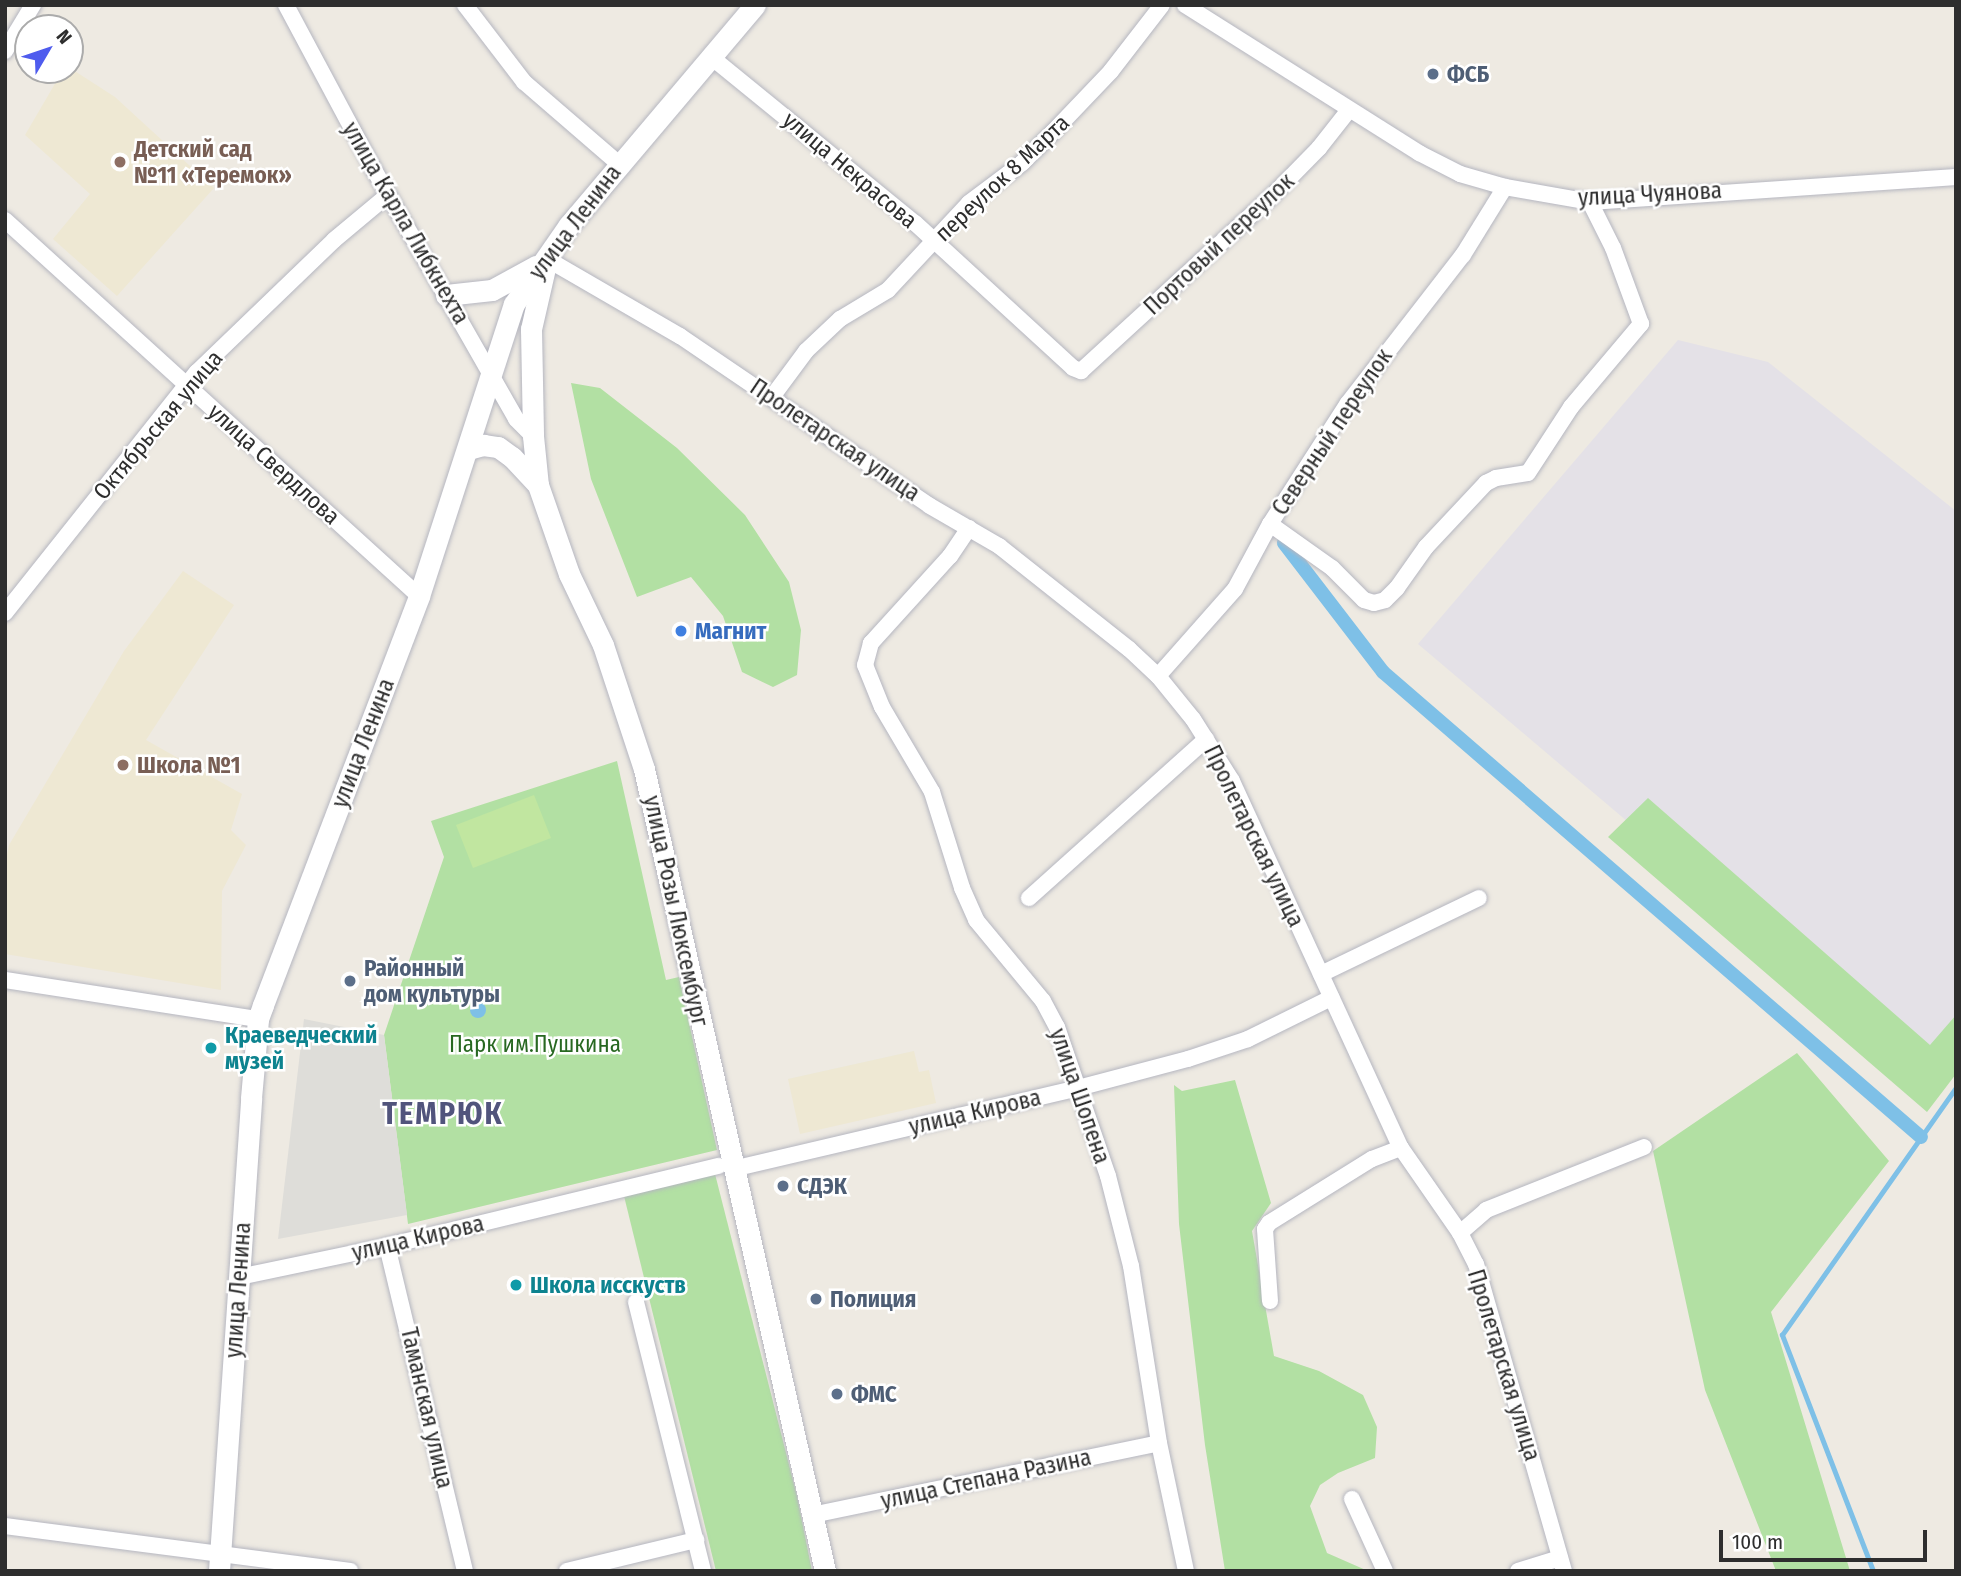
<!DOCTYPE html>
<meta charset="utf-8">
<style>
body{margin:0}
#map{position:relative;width:1961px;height:1576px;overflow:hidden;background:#eeeae2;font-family:"Fira Sans Condensed",sans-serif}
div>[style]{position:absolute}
.industrial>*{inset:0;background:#e4e1e7}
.education>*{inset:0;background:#eee8d3}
.green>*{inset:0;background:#b2e0a3}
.pitch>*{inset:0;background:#c1e6a0}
.plaza>*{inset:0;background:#deddd9}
.water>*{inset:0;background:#7ec0e7}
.round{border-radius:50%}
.stream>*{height:4.5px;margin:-2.25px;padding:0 2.25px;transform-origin:2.25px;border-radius:2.25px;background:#7ec0e7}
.canal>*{height:14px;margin:-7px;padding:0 7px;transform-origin:7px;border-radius:7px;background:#7ec0e7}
.roads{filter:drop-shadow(0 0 2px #b5b6c0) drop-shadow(0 0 2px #b5b6c0)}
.street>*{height:16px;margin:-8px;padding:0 8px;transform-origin:8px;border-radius:8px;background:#fff}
.secondary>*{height:21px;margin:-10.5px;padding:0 10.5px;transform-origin:10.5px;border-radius:10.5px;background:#fff}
.dots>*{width:19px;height:19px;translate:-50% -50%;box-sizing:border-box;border:4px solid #fff;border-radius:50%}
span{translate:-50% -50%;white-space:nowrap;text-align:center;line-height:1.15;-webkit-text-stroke:5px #fff;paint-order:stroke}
.service-label{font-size:23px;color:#4e5e75;font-weight:700}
.left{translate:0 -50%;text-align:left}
.education-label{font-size:23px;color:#785e54;font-weight:700}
.street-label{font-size:23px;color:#2e2e2e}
.shop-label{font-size:23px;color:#366cbe;font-weight:700}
.culture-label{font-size:23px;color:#0d838f;font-weight:700}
.park-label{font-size:23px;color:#286821}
.district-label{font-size:30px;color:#51547c;font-weight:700;letter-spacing:2px}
.frame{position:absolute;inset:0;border:7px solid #2e2e2e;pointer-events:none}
.north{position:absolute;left:14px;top:14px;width:70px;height:70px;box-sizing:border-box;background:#fff;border:2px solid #ababab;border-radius:50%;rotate:51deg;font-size:19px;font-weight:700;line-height:28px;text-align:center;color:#2e2e2e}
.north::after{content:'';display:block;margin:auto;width:24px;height:32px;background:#4f5cee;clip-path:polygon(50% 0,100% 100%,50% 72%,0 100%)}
.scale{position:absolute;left:1719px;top:1530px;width:208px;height:32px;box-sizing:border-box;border:4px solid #2e2e2e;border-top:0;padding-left:9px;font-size:21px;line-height:24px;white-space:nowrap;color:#2e2e2e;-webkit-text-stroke:5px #fff;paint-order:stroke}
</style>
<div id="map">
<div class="industrial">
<div style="clip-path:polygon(1678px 340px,1768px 362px,1956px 511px,1956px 1026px,1923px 1072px,1418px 644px)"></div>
</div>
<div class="education">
<div style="clip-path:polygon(70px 68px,115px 97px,214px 188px,117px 296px,53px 239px,90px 194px,25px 135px,63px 70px)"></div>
<div style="clip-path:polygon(183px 571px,234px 605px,146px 740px,242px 794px,231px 830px,246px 845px,222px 891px,221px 990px,5px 954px,5px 864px,9px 845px,124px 651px)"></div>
<div style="clip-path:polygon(914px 1051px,919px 1072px,929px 1070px,936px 1103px,800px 1134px,788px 1079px)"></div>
</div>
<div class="green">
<div style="clip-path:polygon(571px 383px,600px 388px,677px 448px,745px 515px,789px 582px,801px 630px,797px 675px,773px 687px,742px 672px,723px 616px,691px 577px,637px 597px,591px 479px)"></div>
<div style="clip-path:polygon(617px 761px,666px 980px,679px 977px,717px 1150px,408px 1224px,384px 1035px,444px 857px,431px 821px)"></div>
<div style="clip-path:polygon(1648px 798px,1930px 1045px,1956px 1015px,1956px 1074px,1927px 1112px,1608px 837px)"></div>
<div style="clip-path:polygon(1797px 1053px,1889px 1161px,1771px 1312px,1850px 1571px,1776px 1571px,1705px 1390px,1653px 1151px)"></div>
<div style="clip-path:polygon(1235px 1080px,1271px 1203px,1252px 1231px,1274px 1356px,1319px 1371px,1363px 1395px,1377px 1427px,1375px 1458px,1338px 1473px,1320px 1485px,1310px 1506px,1327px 1553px,1368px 1571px,1225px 1571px,1205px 1445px,1179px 1224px,1174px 1085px,1182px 1091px)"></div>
<div style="clip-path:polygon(715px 1174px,797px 1496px,812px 1571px,716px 1571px,624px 1196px)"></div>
</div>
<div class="pitch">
<div style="clip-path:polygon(534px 795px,551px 838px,473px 868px,456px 825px)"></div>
</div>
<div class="plaza">
<div style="clip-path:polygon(304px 1019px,384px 1035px,407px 1215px,278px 1239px)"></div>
</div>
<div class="water">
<div class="round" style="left:470px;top:1002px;width:16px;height:16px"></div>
</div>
<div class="stream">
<div style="left:1873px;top:1571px;width:253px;rotate:-111.1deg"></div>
<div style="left:1782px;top:1335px;width:303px;rotate:-54.9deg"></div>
</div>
<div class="canal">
<div style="left:1284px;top:543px;width:163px;rotate:52.5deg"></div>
<div style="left:1383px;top:672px;width:711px;rotate:40.84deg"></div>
</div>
<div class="roads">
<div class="street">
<div style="left:286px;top:5px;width:185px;rotate:61.9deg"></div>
<div style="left:373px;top:168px;width:289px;rotate:60.3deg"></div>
<div style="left:516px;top:419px;width:24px;rotate:45deg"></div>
<div style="left:465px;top:5px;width:97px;rotate:52.5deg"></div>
<div style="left:524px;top:82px;width:125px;rotate:40.8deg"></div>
<div style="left:1185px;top:5px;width:277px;rotate:32.3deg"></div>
<div style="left:1419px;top:153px;width:46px;rotate:27.1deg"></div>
<div style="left:1460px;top:174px;width:47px;rotate:16.1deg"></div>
<div style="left:1505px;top:187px;width:86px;rotate:10deg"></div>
<div style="left:1590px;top:202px;width:367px;rotate:-3.9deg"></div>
<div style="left:5px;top:51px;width:54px;rotate:-58.7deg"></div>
<div style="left:710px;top:56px;width:264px;rotate:39.2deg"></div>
<div style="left:915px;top:223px;width:214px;rotate:42.5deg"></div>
<div style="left:1073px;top:368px;width:9px;rotate:21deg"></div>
<div style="left:1081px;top:371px;width:260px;rotate:-42.5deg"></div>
<div style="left:1273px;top:195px;width:66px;rotate:-45.6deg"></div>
<div style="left:1319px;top:148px;width:48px;rotate:-51.7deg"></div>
<div style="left:5px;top:220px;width:559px;rotate:42.25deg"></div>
<div style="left:547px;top:259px;width:154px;rotate:30.1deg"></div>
<div style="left:680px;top:336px;width:302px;rotate:34.2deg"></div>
<div style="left:930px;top:506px;width:80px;rotate:30.1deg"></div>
<div style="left:999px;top:546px;width:166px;rotate:38.4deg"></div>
<div style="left:1129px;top:649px;width:40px;rotate:43deg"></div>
<div style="left:1158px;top:676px;width:55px;rotate:50.9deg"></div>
<div style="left:1193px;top:719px;width:73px;rotate:57.8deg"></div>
<div style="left:1232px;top:781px;width:404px;rotate:65.3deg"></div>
<div style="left:1401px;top:1148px;width:103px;rotate:55.2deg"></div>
<div style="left:1460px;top:1233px;width:35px;rotate:63deg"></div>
<div style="left:1476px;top:1264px;width:319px;rotate:74deg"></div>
<div style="left:772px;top:397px;width:57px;rotate:-53.5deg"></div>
<div style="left:806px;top:351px;width:47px;rotate:-43.3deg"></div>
<div style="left:840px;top:319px;width:56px;rotate:-31.1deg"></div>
<div style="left:888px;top:290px;width:119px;rotate:-47deg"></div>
<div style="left:969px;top:203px;width:66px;rotate:-37deg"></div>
<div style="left:1022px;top:163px;width:44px;rotate:-45deg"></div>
<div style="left:1053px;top:132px;width:84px;rotate:-46.4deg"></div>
<div style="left:1111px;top:71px;width:83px;rotate:-52.3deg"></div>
<div style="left:1270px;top:524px;width:76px;rotate:35.4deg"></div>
<div style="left:1332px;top:568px;width:45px;rotate:45deg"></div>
<div style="left:1364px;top:600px;width:10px;rotate:17deg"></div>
<div style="left:1374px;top:603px;width:11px;rotate:-15deg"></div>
<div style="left:1385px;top:600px;width:17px;rotate:-45deg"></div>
<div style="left:1397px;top:588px;width:50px;rotate:-54.7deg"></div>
<div style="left:1426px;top:547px;width:88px;rotate:-46.8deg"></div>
<div style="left:1486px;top:483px;width:11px;rotate:-27deg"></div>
<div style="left:1496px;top:478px;width:32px;rotate:-9deg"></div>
<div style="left:1528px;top:473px;width:79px;rotate:-56.9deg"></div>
<div style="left:1571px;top:407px;width:109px;rotate:-49.9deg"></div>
<div style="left:1641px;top:324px;width:81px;rotate:-110.2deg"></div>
<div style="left:1613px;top:248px;width:51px;rotate:-116.6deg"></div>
<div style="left:969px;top:528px;width:34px;rotate:124deg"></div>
<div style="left:950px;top:556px;width:118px;rotate:132.2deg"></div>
<div style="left:871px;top:643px;width:23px;rotate:105deg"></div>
<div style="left:865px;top:665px;width:45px;rotate:68deg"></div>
<div style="left:882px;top:707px;width:99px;rotate:59.5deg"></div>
<div style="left:932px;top:792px;width:101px;rotate:72.6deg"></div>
<div style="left:962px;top:888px;width:35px;rotate:66deg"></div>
<div style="left:976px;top:920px;width:105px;rotate:50.4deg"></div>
<div style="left:1043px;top:1001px;width:30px;rotate:62deg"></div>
<div style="left:1057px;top:1027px;width:157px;rotate:71.1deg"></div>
<div style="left:1108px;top:1176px;width:93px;rotate:75.7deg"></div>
<div style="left:1131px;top:1266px;width:179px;rotate:81deg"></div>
<div style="left:1159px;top:1443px;width:131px;rotate:78.1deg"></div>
<div style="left:5px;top:613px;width:308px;rotate:-51.5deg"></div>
<div style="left:197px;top:372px;width:190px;rotate:-43.9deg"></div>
<div style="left:334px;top:240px;width:70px;rotate:-39.8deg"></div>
<div style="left:1158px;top:676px;width:116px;rotate:-48.5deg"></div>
<div style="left:1235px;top:589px;width:74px;rotate:-61.7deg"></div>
<div style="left:1270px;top:524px;width:144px;rotate:-57.2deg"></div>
<div style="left:1348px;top:403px;width:187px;rotate:-52.2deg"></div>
<div style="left:1463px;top:255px;width:80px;rotate:-58.3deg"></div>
<div style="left:1029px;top:898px;width:238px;rotate:-41.9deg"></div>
<div style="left:1321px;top:974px;width:175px;rotate:-25.7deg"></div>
<div style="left:5px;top:980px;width:256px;rotate:8.8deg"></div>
<div style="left:733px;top:1169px;width:354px;rotate:-13.2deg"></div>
<div style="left:1078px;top:1088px;width:114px;rotate:-14.8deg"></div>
<div style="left:1188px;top:1059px;width:63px;rotate:-18.4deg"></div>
<div style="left:1248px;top:1039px;width:93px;rotate:-26.3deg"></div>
<div style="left:1460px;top:1233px;width:35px;rotate:-41deg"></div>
<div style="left:1486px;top:1210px;width:170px;rotate:-21.7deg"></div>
<div style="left:387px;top:1246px;width:334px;rotate:76.5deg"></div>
<div style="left:239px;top:1277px;width:151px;rotate:-11.8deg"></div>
<div style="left:387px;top:1246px;width:341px;rotate:-13.6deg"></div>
<div style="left:1270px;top:1301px;width:72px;rotate:-94deg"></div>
<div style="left:1265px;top:1229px;width:7px;rotate:-56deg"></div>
<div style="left:1269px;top:1223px;width:121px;rotate:-31.9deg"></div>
<div style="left:1372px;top:1159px;width:31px;rotate:-21deg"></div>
<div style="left:636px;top:1302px;width:277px;rotate:76deg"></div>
<div style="left:1352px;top:1499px;width:79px;rotate:65.4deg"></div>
<div style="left:812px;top:1515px;width:354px;rotate:-11.7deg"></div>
<div style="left:5px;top:1526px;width:348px;rotate:7.4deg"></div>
<div style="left:567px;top:1571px;width:133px;rotate:-13.5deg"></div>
<div style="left:1518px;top:1571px;width:44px;rotate:-17.2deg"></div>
</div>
<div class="secondary">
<div style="left:545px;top:268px;width:63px;rotate:102.9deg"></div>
<div style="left:531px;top:329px;width:107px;rotate:88.9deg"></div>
<div style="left:533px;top:436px;width:49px;rotate:84.2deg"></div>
<div style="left:538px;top:485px;width:94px;rotate:70.8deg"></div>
<div style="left:569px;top:574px;width:79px;rotate:64.4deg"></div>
<div style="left:603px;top:645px;width:131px;rotate:71.7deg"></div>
<div style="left:644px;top:769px;width:822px;rotate:77.28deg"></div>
<div style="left:446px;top:295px;width:46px;rotate:-6.2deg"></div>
<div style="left:492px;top:290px;width:50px;rotate:-28.6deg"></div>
<div style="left:468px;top:449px;width:16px;rotate:-15deg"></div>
<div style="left:483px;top:445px;width:15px;rotate:8deg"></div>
<div style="left:498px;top:447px;width:17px;rotate:36deg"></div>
<div style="left:512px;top:457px;width:38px;rotate:47deg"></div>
<div style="left:219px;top:1571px;width:474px;rotate:-86.1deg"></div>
<div style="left:251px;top:1098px;width:79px;rotate:-84.9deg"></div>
<div style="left:258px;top:1019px;width:15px;rotate:-70deg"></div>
<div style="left:263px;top:1005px;width:438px;rotate:-69.1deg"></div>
<div style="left:419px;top:596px;width:307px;rotate:-72deg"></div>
<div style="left:514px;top:304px;width:96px;rotate:-55.2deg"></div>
<div style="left:569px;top:225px;width:288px;rotate:-49.8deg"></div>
</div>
</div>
<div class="dots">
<div style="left:1433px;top:74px;background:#5c6f8a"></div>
<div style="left:120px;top:162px;background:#8d6e63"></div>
<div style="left:681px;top:631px;background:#3f7fe0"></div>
<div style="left:123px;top:765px;background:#8d6e63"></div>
<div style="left:350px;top:981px;background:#5c6f8a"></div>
<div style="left:211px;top:1048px;background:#0f9aa8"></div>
<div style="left:783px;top:1186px;background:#5c6f8a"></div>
<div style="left:516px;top:1285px;background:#0f9aa8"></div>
<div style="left:816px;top:1299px;background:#5c6f8a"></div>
<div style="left:837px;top:1394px;background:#5c6f8a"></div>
</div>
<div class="service-label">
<span class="left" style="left:1447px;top:74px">ФСБ</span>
<span class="left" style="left:364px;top:981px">Районный<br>дом культуры</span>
<span class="left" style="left:797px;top:1186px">СДЭК</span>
<span class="left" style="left:830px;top:1299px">Полиция</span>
<span class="left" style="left:851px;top:1394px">ФМС</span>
</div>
<div class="education-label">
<span class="left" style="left:134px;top:162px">Детский сад<br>№11 «Теремок»</span>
<span class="left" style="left:137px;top:765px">Школа №1</span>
</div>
<div class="street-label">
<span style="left:850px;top:170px;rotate:40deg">улица Некрасова</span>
<span style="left:1002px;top:178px;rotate:-43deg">переулок 8 Марта</span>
<span style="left:1650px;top:194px;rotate:-3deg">улица Чуянова</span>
<span style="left:575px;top:222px;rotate:-53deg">улица Ленина</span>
<span style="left:406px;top:223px;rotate:60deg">улица Карла Либкнехта</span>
<span style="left:1219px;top:244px;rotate:-43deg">Портовый переулок</span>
<span style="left:158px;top:425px;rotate:-50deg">Октябрьская улица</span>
<span style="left:1332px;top:432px;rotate:-56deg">Северный переулок</span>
<span style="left:835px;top:440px;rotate:34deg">Пролетарская улица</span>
<span style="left:274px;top:464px;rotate:42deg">улица Свердлова</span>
<span style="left:363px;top:743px;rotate:-69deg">улица Ленина</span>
<span style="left:1254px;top:836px;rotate:64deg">Пролетарская улица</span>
<span style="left:676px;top:911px;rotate:78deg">улица Розы Люксембург</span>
<span style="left:1080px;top:1096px;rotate:71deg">улица Шопена</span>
<span style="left:975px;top:1112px;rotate:-13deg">улица Кирова</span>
<span style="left:418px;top:1238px;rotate:-13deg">улица Кирова</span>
<span style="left:238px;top:1290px;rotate:-86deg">улица Ленина</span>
<span style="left:1504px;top:1365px;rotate:73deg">Пролетарская улица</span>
<span style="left:427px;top:1408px;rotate:77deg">Таманская улица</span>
<span style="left:986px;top:1479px;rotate:-12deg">улица Степана Разина</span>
</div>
<div class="shop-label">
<span class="left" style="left:695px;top:631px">Магнит</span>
</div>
<div class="culture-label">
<span class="left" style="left:225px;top:1048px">Краеведческий<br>музей</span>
<span class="left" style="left:530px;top:1285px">Школа исскуств</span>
</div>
<div class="park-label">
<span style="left:535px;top:1044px">Парк им.Пушкина</span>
</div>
<div class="district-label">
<span style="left:443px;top:1114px">ТЕМРЮК</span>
</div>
<div class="frame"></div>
<div class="north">N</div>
<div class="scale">100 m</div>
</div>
